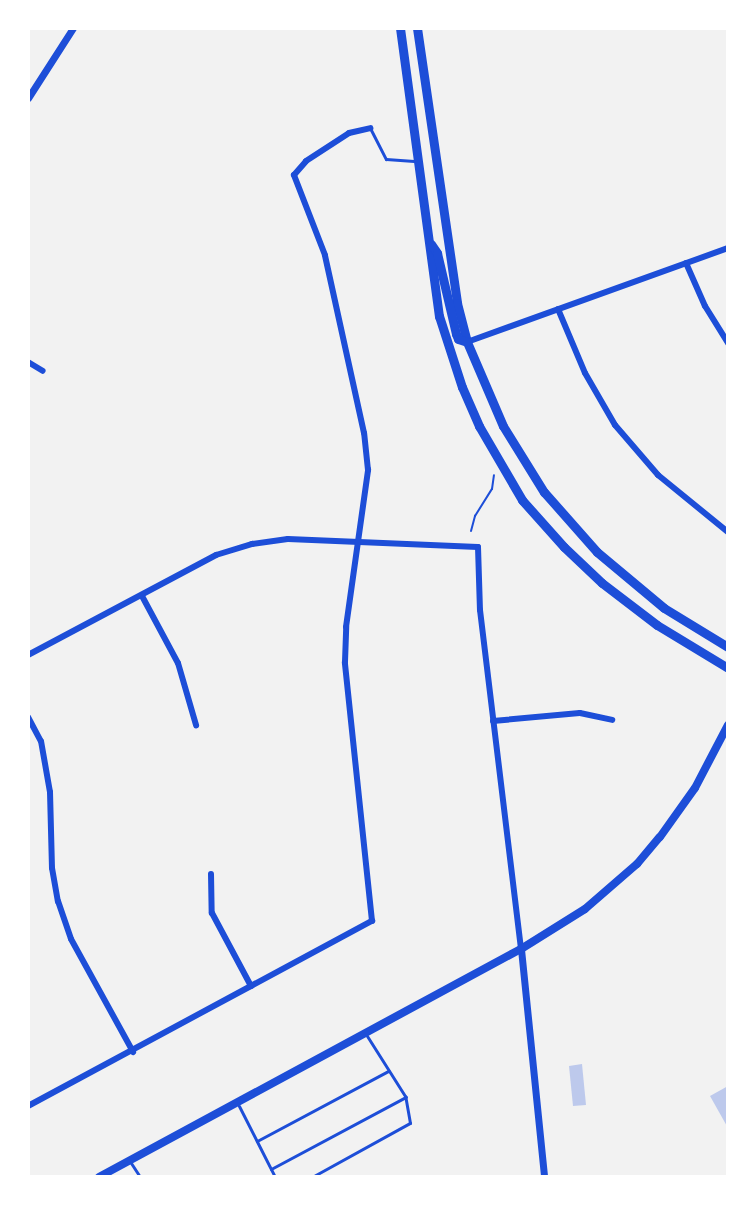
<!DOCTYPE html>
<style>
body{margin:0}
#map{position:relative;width:756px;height:1205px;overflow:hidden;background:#f2f2f2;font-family:Arial,sans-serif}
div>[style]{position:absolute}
.building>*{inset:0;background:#bdc9ec}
.path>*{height:2px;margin:-1px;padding:0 1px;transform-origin:1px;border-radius:1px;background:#1d4ed8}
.service>*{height:3px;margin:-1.5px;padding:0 1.5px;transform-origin:1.5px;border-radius:1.5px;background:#1d4ed8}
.minor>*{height:6px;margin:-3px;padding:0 3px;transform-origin:3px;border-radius:3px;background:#1d4ed8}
.tertiary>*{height:7px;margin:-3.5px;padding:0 3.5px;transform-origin:3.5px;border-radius:3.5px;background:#1d4ed8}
.secondary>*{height:8px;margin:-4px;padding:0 4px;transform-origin:4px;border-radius:4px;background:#1d4ed8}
.primary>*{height:9px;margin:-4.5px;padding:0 4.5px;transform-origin:4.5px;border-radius:4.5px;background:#1d4ed8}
span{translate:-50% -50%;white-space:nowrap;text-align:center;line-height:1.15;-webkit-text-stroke:6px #fff;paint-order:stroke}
.frame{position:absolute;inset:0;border:30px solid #fff;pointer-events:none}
</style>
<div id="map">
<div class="building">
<div style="clip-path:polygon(582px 1064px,586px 1105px,573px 1106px,569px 1066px)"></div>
<div style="clip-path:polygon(728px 1086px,728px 1128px,710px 1096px)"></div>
</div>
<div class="path">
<div style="left:471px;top:531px;width:16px;rotate:-75deg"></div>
<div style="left:475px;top:516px;width:32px;rotate:-58deg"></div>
<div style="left:492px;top:489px;width:14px;rotate:-82deg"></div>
</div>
<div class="service">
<div style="left:370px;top:128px;width:35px;rotate:63deg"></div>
<div style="left:386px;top:159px;width:28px;rotate:4deg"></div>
<div style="left:239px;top:1106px;width:80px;rotate:63.1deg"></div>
<div style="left:257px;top:1141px;width:149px;rotate:-28.1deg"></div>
<div style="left:131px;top:1163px;width:17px;rotate:57deg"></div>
<div style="left:271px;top:1169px;width:153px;rotate:-28.1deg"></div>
<div style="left:312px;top:1177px;width:112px;rotate:-28.9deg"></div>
<div style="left:410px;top:1123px;width:27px;rotate:-100deg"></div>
<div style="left:405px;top:1096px;width:71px;rotate:-122.3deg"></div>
</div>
<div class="minor">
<div style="left:686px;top:263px;width:47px;rotate:66.2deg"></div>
<div style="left:705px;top:306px;width:44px;rotate:58.1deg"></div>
<div style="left:558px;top:309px;width:69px;rotate:67.1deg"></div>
<div style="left:585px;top:373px;width:60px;rotate:60deg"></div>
<div style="left:615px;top:425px;width:66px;rotate:49.3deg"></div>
<div style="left:658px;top:475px;width:90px;rotate:39.2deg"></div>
<div style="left:467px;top:342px;width:277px;rotate:-19.8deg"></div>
<div style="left:28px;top:362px;width:17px;rotate:31deg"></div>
<div style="left:142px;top:596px;width:76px;rotate:61.8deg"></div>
<div style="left:178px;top:663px;width:65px;rotate:73.8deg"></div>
<div style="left:28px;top:655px;width:213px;rotate:-28deg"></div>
<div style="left:216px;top:555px;width:38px;rotate:-17deg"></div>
<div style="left:252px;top:544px;width:36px;rotate:-8deg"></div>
<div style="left:288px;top:539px;width:190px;rotate:2.4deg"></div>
<div style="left:478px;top:547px;width:63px;rotate:88.2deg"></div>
<div style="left:480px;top:610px;width:341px;rotate:83.1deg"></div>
<div style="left:28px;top:717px;width:27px;rotate:62deg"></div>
<div style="left:41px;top:741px;width:52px;rotate:80deg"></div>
<div style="left:50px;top:792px;width:76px;rotate:88.5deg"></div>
<div style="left:52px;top:868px;width:34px;rotate:80deg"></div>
<div style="left:58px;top:901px;width:40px;rotate:71.1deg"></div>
<div style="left:71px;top:939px;width:129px;rotate:61.2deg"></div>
<div style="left:493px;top:721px;width:87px;rotate:-5.3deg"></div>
<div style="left:580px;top:713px;width:33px;rotate:12deg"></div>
<div style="left:211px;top:874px;width:39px;rotate:89deg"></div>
<div style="left:212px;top:913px;width:83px;rotate:61.9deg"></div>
<div style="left:28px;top:1106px;width:391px;rotate:-28.3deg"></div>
<div style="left:372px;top:921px;width:260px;rotate:-96deg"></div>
<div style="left:345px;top:662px;width:35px;rotate:-88deg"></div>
<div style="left:346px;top:627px;width:159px;rotate:-82deg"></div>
<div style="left:368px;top:470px;width:37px;rotate:-96deg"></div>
<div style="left:364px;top:433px;width:182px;rotate:-102.4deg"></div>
<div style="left:325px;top:255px;width:86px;rotate:-111.2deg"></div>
<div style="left:294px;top:175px;width:18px;rotate:-49deg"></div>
<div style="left:306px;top:161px;width:51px;rotate:-33.1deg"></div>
<div style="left:349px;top:133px;width:22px;rotate:-13deg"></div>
</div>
<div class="tertiary">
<div style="left:28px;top:98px;width:83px;rotate:-57.3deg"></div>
<div style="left:521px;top:949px;width:229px;rotate:84.2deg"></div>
</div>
<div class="secondary">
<div style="left:99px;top:1177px;width:480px;rotate:-28.4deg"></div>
<div style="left:521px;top:949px;width:75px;rotate:-32deg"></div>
<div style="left:585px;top:909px;width:69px;rotate:-40.9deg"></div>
<div style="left:637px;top:864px;width:35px;rotate:-50deg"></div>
<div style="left:660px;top:837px;width:60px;rotate:-54.5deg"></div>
<div style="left:695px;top:788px;width:71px;rotate:-62.4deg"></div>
</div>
<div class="primary">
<div style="left:400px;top:28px;width:291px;rotate:82.3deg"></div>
<div style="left:439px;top:316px;width:75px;rotate:72.1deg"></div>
<div style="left:462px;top:387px;width:43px;rotate:66.4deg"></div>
<div style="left:479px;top:426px;width:86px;rotate:59.8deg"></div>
<div style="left:522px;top:500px;width:63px;rotate:48.2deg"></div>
<div style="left:564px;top:547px;width:52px;rotate:43.5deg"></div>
<div style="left:602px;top:583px;width:69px;rotate:37.4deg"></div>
<div style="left:657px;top:625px;width:83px;rotate:31.2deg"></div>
<div style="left:417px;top:28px;width:278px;rotate:81.7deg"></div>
<div style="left:457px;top:303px;width:40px;rotate:75.6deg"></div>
<div style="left:467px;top:342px;width:91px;rotate:66.8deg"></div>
<div style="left:503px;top:426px;width:78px;rotate:58.2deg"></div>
<div style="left:544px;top:492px;width:80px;rotate:48.5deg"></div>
<div style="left:597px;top:552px;width:87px;rotate:39.9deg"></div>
<div style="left:664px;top:608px;width:75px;rotate:31.4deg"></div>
<div style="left:431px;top:244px;width:11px;rotate:56deg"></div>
<div style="left:437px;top:253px;width:83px;rotate:76.8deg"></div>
<div style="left:456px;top:334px;width:5px;rotate:68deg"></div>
<div style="left:458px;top:339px;width:9px;rotate:18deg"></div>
</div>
<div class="frame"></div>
</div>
